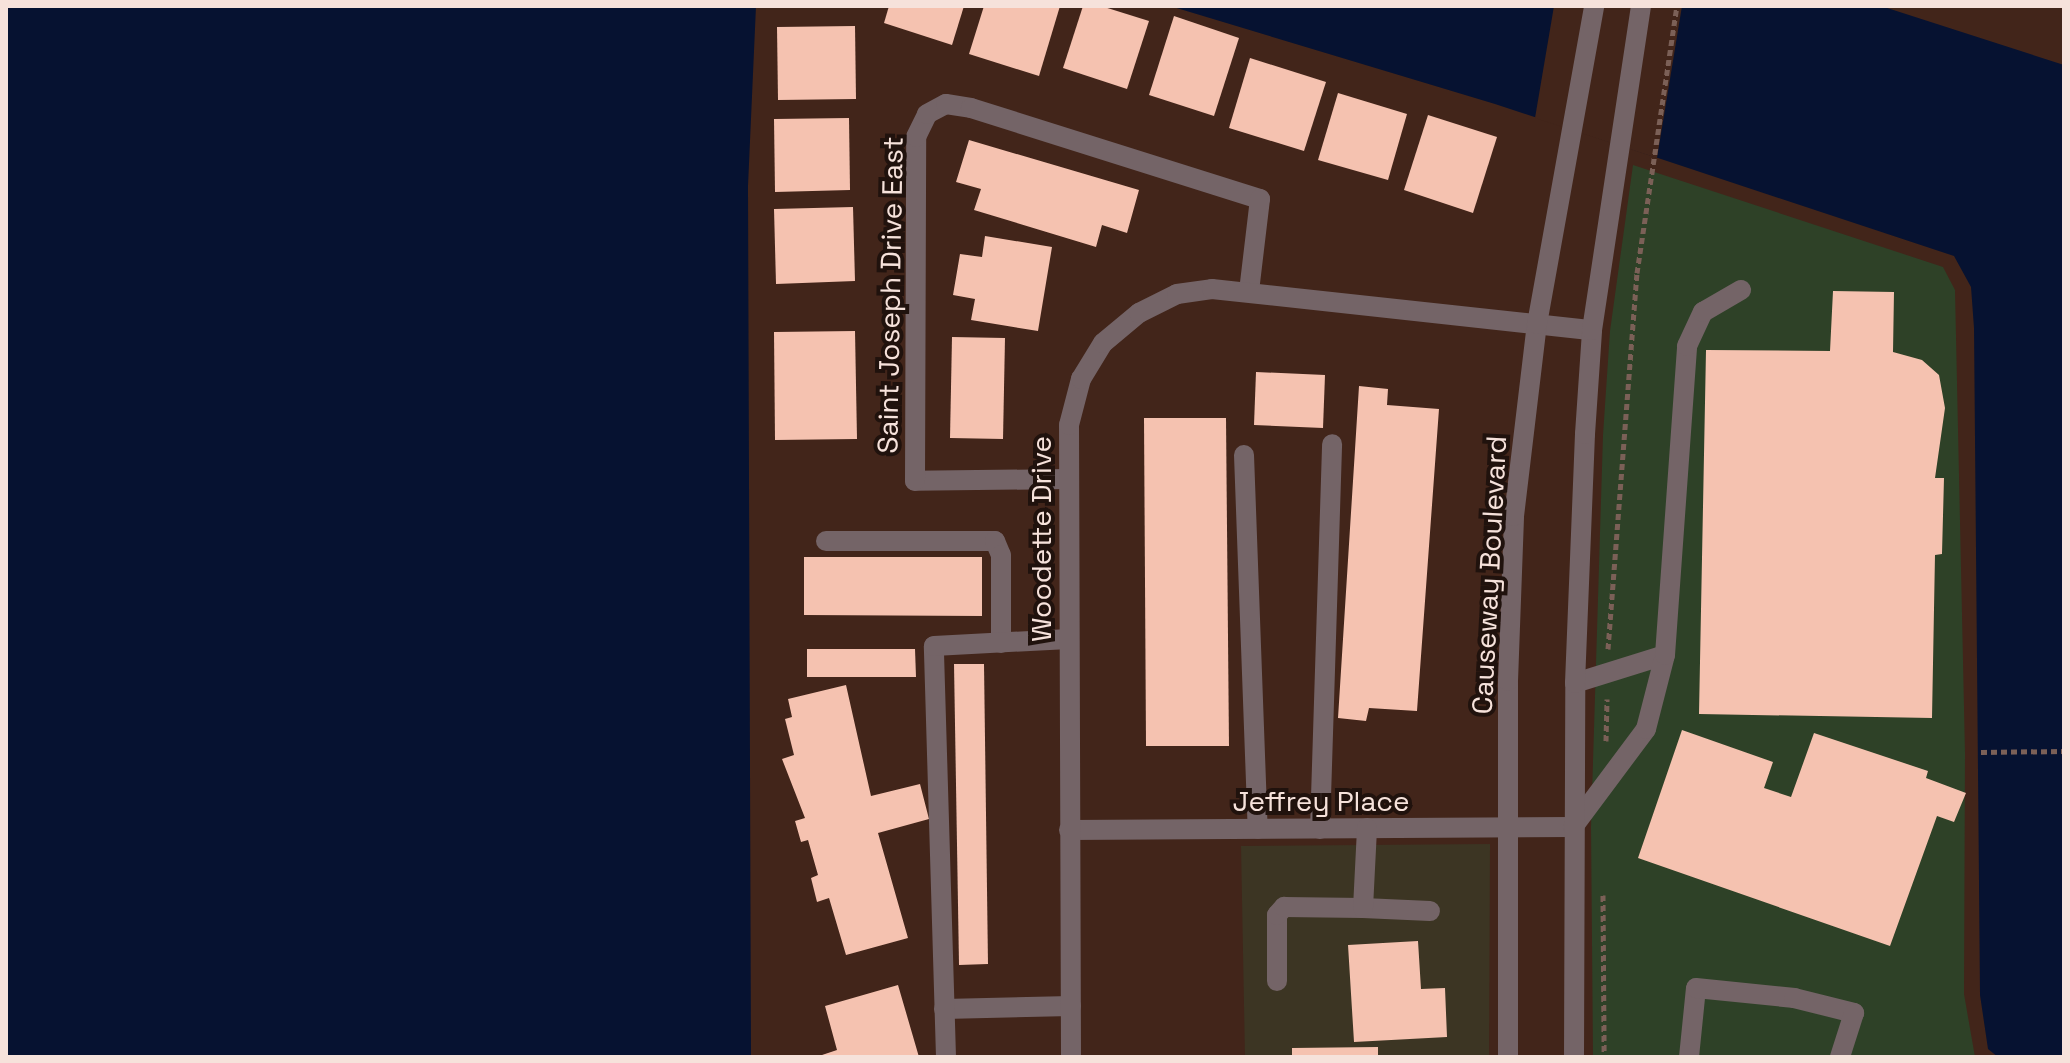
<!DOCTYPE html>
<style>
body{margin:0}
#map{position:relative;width:2070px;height:1063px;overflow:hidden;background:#42251a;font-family:"Space Grotesk",sans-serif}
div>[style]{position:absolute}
.commercial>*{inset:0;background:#3c3523}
.green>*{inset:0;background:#2e4127}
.water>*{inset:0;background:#061231}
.pier>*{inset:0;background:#42251a}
.building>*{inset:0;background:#f5c2b0}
.path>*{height:5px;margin-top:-2.5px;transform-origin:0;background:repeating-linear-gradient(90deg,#7b6057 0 6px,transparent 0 10px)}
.minor>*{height:20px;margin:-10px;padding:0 10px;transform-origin:10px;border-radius:10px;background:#746467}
span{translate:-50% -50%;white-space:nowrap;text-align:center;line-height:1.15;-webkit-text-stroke:8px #20120d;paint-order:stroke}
.street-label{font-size:28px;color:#f6e2db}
.frame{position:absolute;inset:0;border:8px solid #f6e2db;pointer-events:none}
</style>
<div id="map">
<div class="commercial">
<div style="clip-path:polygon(1490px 844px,1489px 1057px,1245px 1057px,1241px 846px)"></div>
</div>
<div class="green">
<div style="clip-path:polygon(1633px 165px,1943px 267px,1955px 290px,1965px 753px,1964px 994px,1975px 1057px,1593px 1057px,1591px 827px,1603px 435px,1610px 331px)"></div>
</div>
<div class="water">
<div style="clip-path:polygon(6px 6px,756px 6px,748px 186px,751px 1057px,6px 1057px)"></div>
<div style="clip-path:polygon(1170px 6px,1881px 6px,2064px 65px,2064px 1057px,1998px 1057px,1988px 1049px,1980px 995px,1974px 328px,1971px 287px,1954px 256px,1495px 104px)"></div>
</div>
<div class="pier">
<div style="clip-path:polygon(1554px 6px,1682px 6px,1657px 158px,1535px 118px)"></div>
</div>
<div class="building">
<div style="clip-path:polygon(889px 6px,964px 6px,952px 45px,884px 23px)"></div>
<div style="clip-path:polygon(984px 6px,1060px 6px,1039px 76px,969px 54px)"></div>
<div style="clip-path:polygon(1083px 6px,1101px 6px,1149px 21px,1127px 89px,1063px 68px)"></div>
<div style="clip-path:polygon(1174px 16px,1239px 38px,1214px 116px,1149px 95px)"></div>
<div style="clip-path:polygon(855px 26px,856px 99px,778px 100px,777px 27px)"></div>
<div style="clip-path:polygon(1250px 58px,1326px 82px,1304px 151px,1229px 128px)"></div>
<div style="clip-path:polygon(1338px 93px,1407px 114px,1388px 180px,1318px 160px)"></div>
<div style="clip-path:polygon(1428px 115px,1497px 137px,1473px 213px,1404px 190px)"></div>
<div style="clip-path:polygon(849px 118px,850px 190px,775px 192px,774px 119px)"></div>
<div style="clip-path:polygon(969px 140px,1139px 190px,1127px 233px,1102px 225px,1096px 247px,974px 210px,981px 189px,956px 182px)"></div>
<div style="clip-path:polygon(853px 207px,855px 281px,776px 284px,774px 209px)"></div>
<div style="clip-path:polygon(985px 236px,1052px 247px,1038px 331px,971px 320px,975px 299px,953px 295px,960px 254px,982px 257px)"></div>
<div style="clip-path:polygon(1833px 291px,1894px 292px,1893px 352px,1922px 360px,1939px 375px,1945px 408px,1935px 478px,1944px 478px,1942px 554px,1935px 555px,1932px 718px,1699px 714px,1706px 350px,1830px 351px)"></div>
<div style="clip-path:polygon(855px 331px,857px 439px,775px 440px,774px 332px)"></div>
<div style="clip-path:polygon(952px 337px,1005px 338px,1003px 439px,950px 438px)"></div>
<div style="clip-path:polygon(1256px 372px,1325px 375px,1323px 428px,1254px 425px)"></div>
<div style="clip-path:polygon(1359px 386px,1388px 389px,1387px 405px,1439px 409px,1417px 711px,1369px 708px,1366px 721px,1338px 718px)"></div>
<div style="clip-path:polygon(1144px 418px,1226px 418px,1229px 746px,1146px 746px)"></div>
<div style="clip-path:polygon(804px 557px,982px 557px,982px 616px,804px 615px)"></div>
<div style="clip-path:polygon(807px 649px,915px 649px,916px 677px,807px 677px)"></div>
<div style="clip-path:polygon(954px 664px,984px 664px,988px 964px,959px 965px)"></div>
<div style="clip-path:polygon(846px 685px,871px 796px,920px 784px,929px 819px,878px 833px,908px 938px,846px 955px,829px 898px,817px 902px,811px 878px,818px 875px,808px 840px,801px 842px,795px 821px,805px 818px,782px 759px,794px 755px,785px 719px,792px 717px,788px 699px)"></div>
<div style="clip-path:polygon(1682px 730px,1773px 762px,1764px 788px,1791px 797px,1814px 733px,1928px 771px,1926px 778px,1966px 793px,1954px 822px,1937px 816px,1890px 946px,1638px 858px)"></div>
<div style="clip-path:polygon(1418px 941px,1421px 989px,1445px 988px,1447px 1037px,1354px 1042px,1348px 945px)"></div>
<div style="clip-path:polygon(898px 985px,919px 1057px,816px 1057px,837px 1050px,825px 1006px)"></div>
<div style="clip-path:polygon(1378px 1047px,1378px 1057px,1292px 1057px,1292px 1048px)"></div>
</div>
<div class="path">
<div style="left:1608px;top:649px;width:377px;rotate:-85.6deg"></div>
<div style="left:1637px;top:273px;width:270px;rotate:-81.5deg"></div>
<div style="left:1606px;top:741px;width:42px;rotate:-88.6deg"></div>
<div style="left:1981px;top:752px;width:83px;rotate:-0.7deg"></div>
<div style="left:1603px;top:895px;width:162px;rotate:89.6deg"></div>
</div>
<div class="minor">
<div style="left:1244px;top:455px;width:374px;rotate:87.9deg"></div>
<div style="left:1068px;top:479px;width:153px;rotate:179.3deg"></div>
<div style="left:915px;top:481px;width:344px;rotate:-89.8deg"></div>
<div style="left:916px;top:137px;width:25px;rotate:-64deg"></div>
<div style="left:927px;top:114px;width:21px;rotate:-28deg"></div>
<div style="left:946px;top:104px;width:25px;rotate:9deg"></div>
<div style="left:971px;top:108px;width:303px;rotate:17.5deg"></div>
<div style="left:1260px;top:199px;width:93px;rotate:96.8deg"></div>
<div style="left:826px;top:541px;width:169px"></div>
<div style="left:995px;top:541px;width:15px;rotate:67deg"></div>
<div style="left:1001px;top:555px;width:88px;rotate:90deg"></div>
<div style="left:1575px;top:683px;width:94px;rotate:-17.3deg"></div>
<div style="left:1320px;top:829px;width:385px;rotate:-88.2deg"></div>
<div style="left:1069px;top:830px;width:504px;rotate:-0.34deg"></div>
<div style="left:1573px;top:827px;width:122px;rotate:-53.3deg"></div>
<div style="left:1646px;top:729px;width:76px;rotate:-75.6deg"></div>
<div style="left:1665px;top:655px;width:310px;rotate:-85.9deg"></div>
<div style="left:1687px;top:346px;width:38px;rotate:-65deg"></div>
<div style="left:1703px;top:312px;width:44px;rotate:-30.1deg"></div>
<div style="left:1363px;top:908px;width:67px;rotate:2.6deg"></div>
<div style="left:1277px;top:981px;width:66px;rotate:-90deg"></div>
<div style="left:1277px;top:915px;width:11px;rotate:-49deg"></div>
<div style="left:1284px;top:907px;width:79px;rotate:0.7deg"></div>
<div style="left:1363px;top:908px;width:80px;rotate:-87.1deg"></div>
<div style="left:944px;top:1009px;width:127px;rotate:-1.4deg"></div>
<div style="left:946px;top:1057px;width:411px;rotate:-91.7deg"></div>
<div style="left:934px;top:646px;width:135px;rotate:-3deg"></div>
<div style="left:1071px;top:1057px;width:632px;rotate:-90.18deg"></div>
<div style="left:1069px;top:425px;width:48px;rotate:-75.4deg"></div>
<div style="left:1081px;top:379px;width:42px;rotate:-58.6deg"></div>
<div style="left:1103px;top:343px;width:47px;rotate:-39.8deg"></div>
<div style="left:1139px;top:313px;width:42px;rotate:-26.6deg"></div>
<div style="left:1177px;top:294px;width:35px;rotate:-8deg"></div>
<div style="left:1212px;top:289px;width:382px;rotate:6.2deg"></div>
<div style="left:1508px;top:1057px;width:376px;rotate:-90deg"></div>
<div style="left:1508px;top:681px;width:165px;rotate:-87.9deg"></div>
<div style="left:1514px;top:516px;width:193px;rotate:-83.2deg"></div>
<div style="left:1537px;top:324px;width:323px;rotate:-79.8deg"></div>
<div style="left:1574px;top:1057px;width:374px;rotate:-89.8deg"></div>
<div style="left:1575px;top:683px;width:249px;rotate:-87.7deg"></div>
<div style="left:1585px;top:434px;width:104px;rotate:-86.1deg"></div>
<div style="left:1592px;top:330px;width:328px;rotate:-81.4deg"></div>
<div style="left:1689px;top:1057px;width:69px;rotate:-84.2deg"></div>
<div style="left:1696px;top:988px;width:99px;rotate:5.8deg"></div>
<div style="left:1794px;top:998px;width:62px;rotate:14deg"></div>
<div style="left:1854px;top:1013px;width:46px;rotate:107.7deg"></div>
</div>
<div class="street-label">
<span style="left:890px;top:295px;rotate:-89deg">Saint Joseph Drive East</span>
<span style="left:1041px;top:539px;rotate:-90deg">Woodette Drive</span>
<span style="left:1489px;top:575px;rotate:-87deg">Causeway Boulevard</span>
<span style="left:1321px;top:801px">Jeffrey Place</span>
</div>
<div class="frame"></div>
</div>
